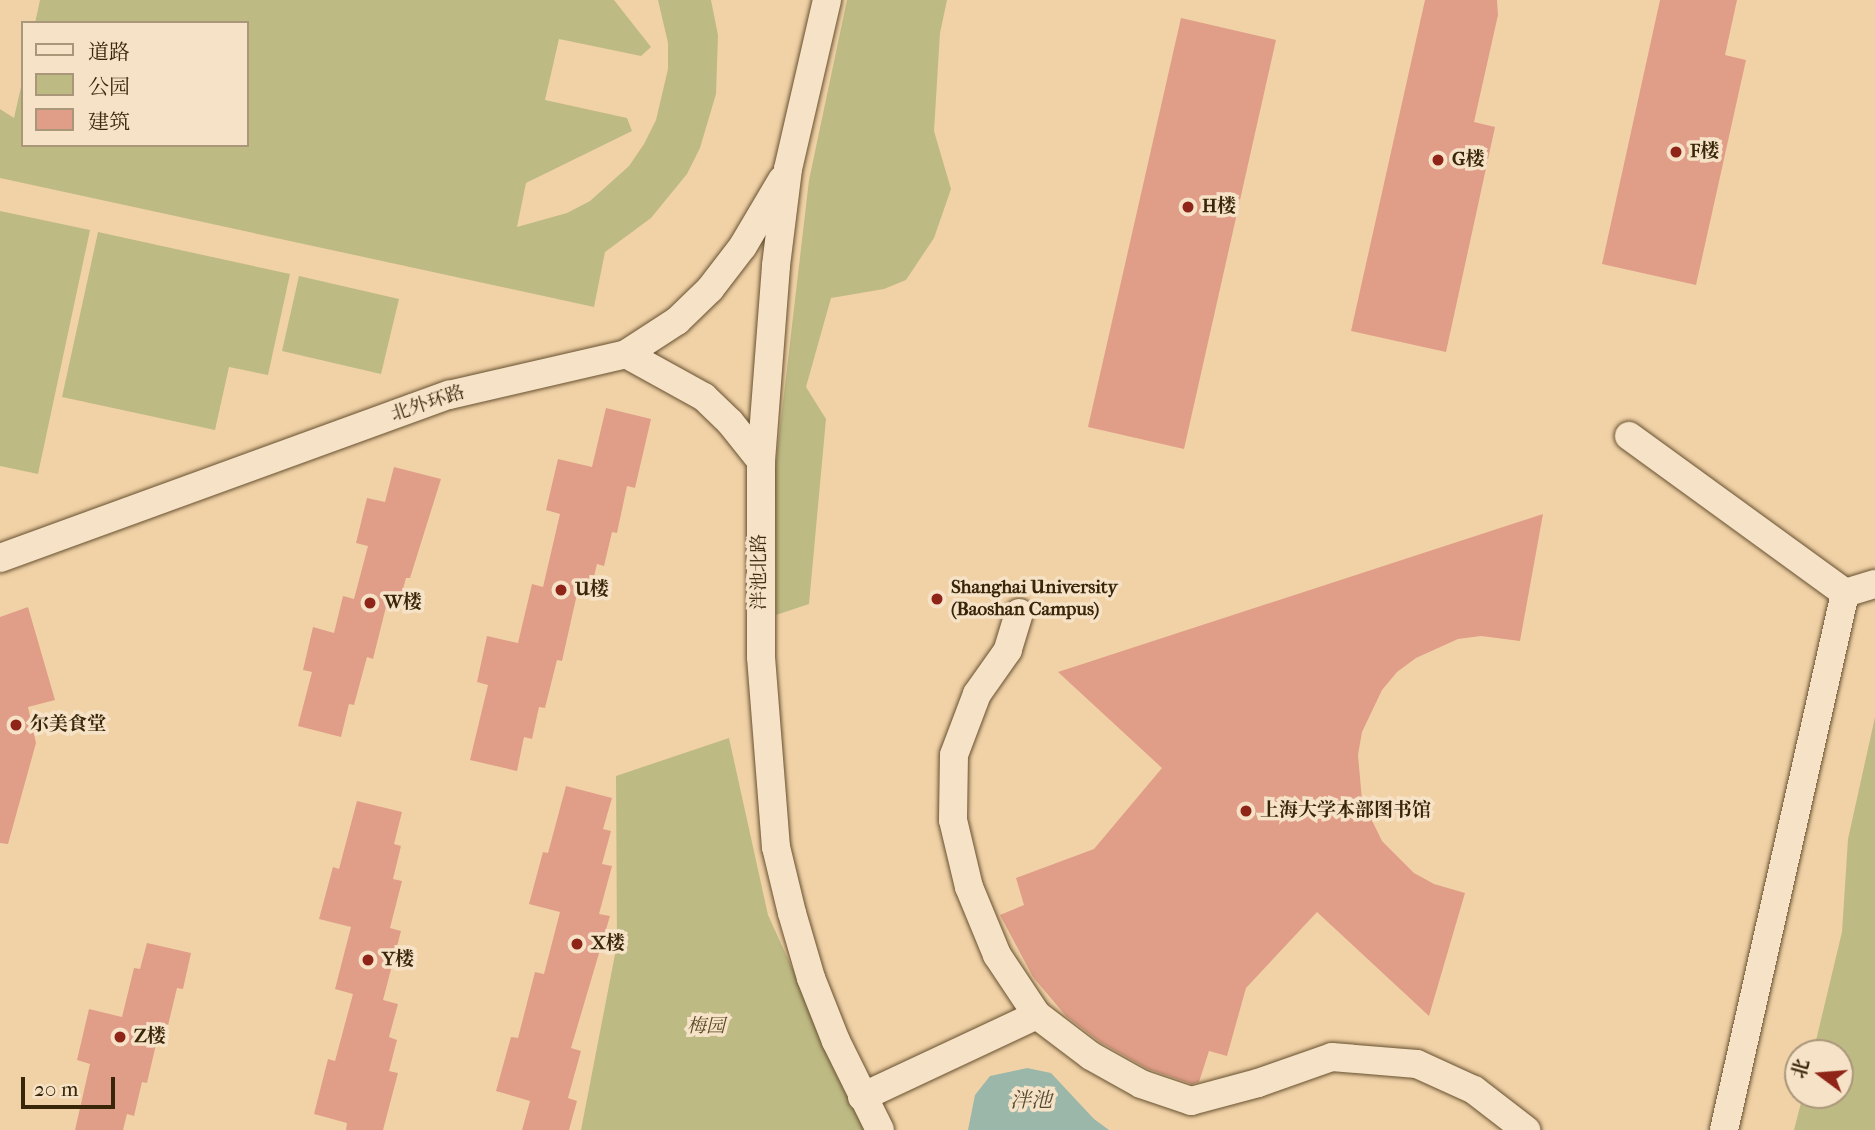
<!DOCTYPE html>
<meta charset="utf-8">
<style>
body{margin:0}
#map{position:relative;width:1875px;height:1130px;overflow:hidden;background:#f1d2a7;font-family:"IM FELL French Canon","Noto Serif SC",serif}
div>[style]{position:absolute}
.green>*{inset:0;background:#beba84}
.water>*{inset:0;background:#9bb7aa}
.building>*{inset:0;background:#e09e88}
.roads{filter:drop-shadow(0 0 2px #675130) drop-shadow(0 0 2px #675130)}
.minor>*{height:28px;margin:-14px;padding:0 14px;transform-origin:14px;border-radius:14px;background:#f6e2c6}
.dots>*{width:19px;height:19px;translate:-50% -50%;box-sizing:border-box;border:4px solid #f6e2c6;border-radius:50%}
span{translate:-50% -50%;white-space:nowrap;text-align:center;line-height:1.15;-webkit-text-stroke:7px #f6e2c6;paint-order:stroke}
.poi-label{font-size:19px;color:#392608;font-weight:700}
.left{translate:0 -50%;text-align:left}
.street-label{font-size:19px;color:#392608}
.park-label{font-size:19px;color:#5a4b27;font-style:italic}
.water-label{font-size:21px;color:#524a30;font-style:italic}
.legend{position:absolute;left:21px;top:21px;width:228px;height:126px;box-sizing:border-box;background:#f6e2c6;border:2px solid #aa977a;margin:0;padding:9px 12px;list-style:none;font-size:21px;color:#392608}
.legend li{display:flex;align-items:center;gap:14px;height:35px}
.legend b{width:35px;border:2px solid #aa977a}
.north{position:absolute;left:1784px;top:1039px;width:70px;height:70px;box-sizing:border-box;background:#f6e2c6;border:2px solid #aa977a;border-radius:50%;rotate:286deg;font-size:19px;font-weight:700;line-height:28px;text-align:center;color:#392608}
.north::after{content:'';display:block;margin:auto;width:24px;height:32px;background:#8f2418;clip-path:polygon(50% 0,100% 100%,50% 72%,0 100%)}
.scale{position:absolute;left:21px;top:1077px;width:94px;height:32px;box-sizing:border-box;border:4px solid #392608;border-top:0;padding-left:9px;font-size:21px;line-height:24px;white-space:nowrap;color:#392608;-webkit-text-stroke:5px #f6e2c6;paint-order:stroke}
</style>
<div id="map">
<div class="green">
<div style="clip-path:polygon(40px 0,614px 0,651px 47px,641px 56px,559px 39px,545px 100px,627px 118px,632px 131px,526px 183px,517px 227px,567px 213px,590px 201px,629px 166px,644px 144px,656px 120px,668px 69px,668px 43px,658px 0,711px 0,718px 35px,716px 94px,700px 148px,687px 174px,651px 218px,605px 252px,594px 307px,0 178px,0 109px,14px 118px,23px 78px,23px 145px,247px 145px,247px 23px,35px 23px)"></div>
<div style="clip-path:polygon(847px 0,947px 0,940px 33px,934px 131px,951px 189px,934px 238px,906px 280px,884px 289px,831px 298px,806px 387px,826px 419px,809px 604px,776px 615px,775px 471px,809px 180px)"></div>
<div style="clip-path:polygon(0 211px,90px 230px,38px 474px,0 466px)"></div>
<div style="clip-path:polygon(98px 232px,290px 274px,268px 375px,229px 367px,215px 430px,62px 397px)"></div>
<div style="clip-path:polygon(299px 276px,399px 299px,381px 374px,282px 351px)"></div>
<div style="clip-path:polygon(1875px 717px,1875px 1130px,1794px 1130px,1803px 1095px,1840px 1095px,1840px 1053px,1813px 1053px,1842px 932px,1848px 839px)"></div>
<div style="clip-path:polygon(729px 738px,768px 915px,866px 1130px,581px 1130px,617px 944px,616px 776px)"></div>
</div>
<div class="water">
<div style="clip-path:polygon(1027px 1068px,1051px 1073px,1094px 1119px,1109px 1130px,968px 1130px,975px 1095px,990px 1076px)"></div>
</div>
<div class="building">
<div style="clip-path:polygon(1425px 0,1497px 0,1498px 15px,1474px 122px,1495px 127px,1446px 352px,1351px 331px)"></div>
<div style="clip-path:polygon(1660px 0,1737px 0,1725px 55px,1746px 60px,1696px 285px,1602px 264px)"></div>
<div style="clip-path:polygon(1181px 18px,1276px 40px,1184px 449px,1088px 427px)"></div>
<div style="clip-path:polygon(606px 408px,651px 419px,635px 488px,627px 486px,617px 533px,612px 532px,604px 566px,597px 564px,589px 597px,577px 594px,562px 661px,557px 660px,545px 708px,539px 707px,532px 739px,524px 737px,517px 771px,470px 760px,488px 685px,477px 682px,487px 636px,518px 643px,532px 584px,543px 587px,560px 514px,546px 510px,558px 459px,592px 467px)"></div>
<div style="clip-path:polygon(394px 467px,441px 479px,410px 578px,406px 578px,397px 610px,386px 607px,373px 659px,367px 657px,354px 705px,349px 704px,341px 737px,298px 726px,312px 672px,303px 670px,313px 627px,334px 633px,343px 596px,354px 599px,368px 546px,356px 543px,367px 498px,385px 502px)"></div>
<div style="clip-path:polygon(1543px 514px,1520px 641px,1481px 636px,1458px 639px,1416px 658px,1397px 672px,1382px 690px,1362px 732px,1358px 755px,1362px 800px,1382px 841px,1414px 873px,1434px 884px,1465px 893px,1429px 1016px,1317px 912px,1246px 988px,1227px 1056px,1209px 1051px,1199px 1082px,1192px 1084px,1148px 1069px,1100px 1042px,1066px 1016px,1033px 977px,1000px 915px,1024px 905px,1016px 878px,1094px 849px,1162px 768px,1058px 672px)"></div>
<div style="clip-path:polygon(28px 607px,55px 700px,28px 707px,36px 743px,8px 844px,0 843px,0 617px)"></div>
<div style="clip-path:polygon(566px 786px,612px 798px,603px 829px,611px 831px,602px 864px,612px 866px,599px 914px,610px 916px,571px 1048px,581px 1051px,568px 1098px,577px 1101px,569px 1130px,522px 1130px,530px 1101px,496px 1091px,511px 1037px,518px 1038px,535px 972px,544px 974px,560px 912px,529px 904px,543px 852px,548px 853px)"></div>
<div style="clip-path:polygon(357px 801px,402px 812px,394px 844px,401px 846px,393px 879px,402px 881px,390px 928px,401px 931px,383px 1000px,398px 1004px,389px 1037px,397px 1040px,389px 1071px,398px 1073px,383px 1130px,346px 1130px,347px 1123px,314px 1114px,328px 1059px,335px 1061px,353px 994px,335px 989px,351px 927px,319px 919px,333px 867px,339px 869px)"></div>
<div style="clip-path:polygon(147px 943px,191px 953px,183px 989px,177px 988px,165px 1038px,158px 1036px,147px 1083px,142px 1082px,134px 1116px,127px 1114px,123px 1130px,75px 1130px,90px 1064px,77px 1060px,89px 1009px,122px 1017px,134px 968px,140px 969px)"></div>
</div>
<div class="roads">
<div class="minor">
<div style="left:827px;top:0;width:173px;rotate:103deg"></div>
<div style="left:788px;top:169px;width:98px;rotate:97.1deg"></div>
<div style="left:776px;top:266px;width:196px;rotate:94.4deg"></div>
<div style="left:761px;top:461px;width:196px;rotate:90deg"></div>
<div style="left:761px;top:657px;width:191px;rotate:85.5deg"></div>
<div style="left:776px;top:847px;width:68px;rotate:76.4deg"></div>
<div style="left:792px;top:913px;width:68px;rotate:73.7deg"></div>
<div style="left:811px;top:978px;width:68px;rotate:68.4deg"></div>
<div style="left:836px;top:1041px;width:99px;rotate:63.7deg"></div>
<div style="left:626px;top:354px;width:89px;rotate:28.9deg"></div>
<div style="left:704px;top:397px;width:36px;rotate:44deg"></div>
<div style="left:730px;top:422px;width:50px;rotate:51.5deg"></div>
<div style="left:1629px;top:436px;width:267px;rotate:36deg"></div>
<div style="left:0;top:558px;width:478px;rotate:-20deg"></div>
<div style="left:449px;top:395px;width:182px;rotate:-13deg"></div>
<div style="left:626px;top:354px;width:61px;rotate:-32.9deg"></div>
<div style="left:677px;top:321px;width:46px;rotate:-44.1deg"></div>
<div style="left:710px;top:289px;width:54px;rotate:-52.5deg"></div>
<div style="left:743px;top:246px;width:77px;rotate:-59.4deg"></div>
<div style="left:1019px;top:613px;width:39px;rotate:107deg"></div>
<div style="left:1008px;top:650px;width:54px;rotate:125.2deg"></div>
<div style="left:977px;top:694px;width:65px;rotate:110.7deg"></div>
<div style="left:954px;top:755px;width:65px;rotate:90.9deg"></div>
<div style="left:953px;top:820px;width:69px;rotate:76.6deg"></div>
<div style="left:969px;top:887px;width:74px;rotate:67.6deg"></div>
<div style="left:997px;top:955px;width:72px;rotate:56.3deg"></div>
<div style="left:1037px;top:1015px;width:68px;rotate:37.2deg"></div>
<div style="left:1091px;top:1056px;width:57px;rotate:29.2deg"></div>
<div style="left:1141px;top:1084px;width:53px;rotate:18.8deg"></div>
<div style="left:1191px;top:1101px;width:69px;rotate:-15deg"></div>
<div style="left:1258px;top:1083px;width:78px;rotate:-19.4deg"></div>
<div style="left:1332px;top:1057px;width:85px;rotate:4.7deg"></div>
<div style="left:1417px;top:1064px;width:63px;rotate:24.5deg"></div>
<div style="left:1474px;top:1090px;width:66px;rotate:37.6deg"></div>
<div style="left:862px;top:1097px;width:193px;rotate:-25.1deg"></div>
<div style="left:1724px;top:1130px;width:550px;rotate:-77.3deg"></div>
<div style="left:1845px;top:593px;width:31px;rotate:-17deg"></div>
</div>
</div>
<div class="dots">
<div style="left:1676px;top:152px;background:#8f2418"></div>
<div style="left:1438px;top:160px;background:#8f2418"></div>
<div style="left:1188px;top:207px;background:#8f2418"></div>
<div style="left:561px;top:590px;background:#8f2418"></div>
<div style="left:937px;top:599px;background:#8f2418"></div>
<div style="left:370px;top:603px;background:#8f2418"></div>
<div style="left:16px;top:725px;background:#8f2418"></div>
<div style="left:1246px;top:811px;background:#8f2418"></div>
<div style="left:577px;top:944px;background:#8f2418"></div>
<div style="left:368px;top:960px;background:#8f2418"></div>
<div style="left:120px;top:1037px;background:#8f2418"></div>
</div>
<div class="poi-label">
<span class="left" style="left:1690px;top:152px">F楼</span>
<span class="left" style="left:1452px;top:160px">G楼</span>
<span class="left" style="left:1202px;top:207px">H楼</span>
<span class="left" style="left:951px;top:599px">Shanghai University<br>(Baoshan Campus)</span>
<span class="left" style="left:575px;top:590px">U楼</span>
<span class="left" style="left:384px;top:603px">W楼</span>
<span class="left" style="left:30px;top:725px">尔美食堂</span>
<span class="left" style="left:1260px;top:811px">上海大学本部图书馆</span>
<span class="left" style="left:591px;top:944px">X楼</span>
<span class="left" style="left:382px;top:960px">Y楼</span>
<span class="left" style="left:134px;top:1037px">Z楼</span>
</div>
<div class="street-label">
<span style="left:428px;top:404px;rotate:-18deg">北外环路</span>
<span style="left:760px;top:572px;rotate:-90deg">泮池北路</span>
</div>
<div class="park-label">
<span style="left:706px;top:1027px">梅园</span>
</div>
<div class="water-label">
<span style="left:1031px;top:1100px">泮池</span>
</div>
<ul class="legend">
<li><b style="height:9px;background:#f6e2c6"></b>道路</li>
<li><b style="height:19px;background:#beba84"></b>公园</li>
<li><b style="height:19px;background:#e09e88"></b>建筑</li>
</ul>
<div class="north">北</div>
<div class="scale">20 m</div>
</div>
